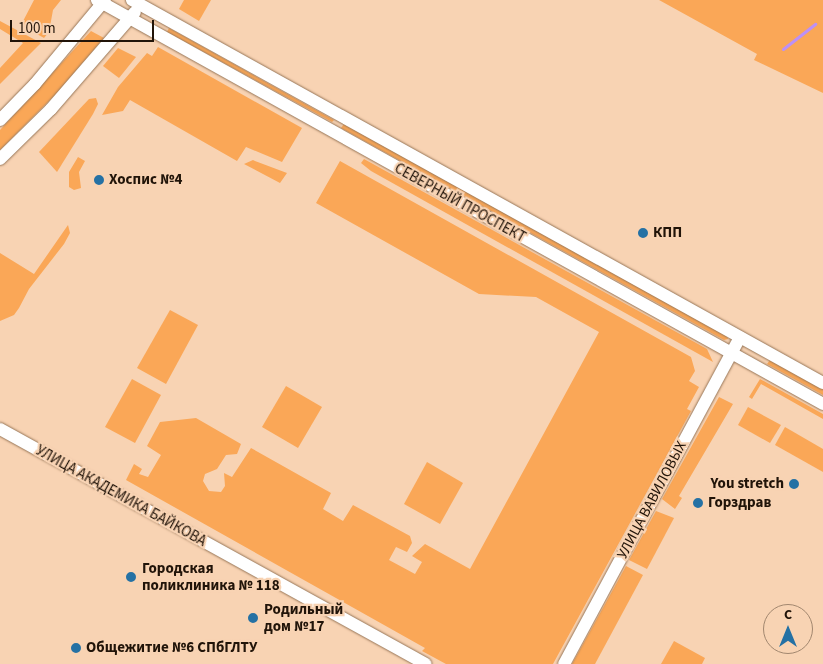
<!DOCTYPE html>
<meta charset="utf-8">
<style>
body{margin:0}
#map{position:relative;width:823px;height:664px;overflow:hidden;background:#f8d3b3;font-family:"Source Sans 3",sans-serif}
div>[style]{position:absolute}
.green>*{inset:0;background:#faa757}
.stream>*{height:3px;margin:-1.5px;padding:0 1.5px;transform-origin:1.5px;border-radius:1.5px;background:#bc90f7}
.roads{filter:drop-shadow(0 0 1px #977658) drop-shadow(0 0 1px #977658)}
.secondary>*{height:12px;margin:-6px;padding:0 6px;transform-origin:6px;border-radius:6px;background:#fff}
.dots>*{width:14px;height:14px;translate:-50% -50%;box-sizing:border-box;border:2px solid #f8d3b3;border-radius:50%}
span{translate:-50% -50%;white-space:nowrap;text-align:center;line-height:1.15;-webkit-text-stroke:4.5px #f8d3b3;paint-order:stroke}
.poi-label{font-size:15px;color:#211409;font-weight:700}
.left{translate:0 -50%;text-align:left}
.right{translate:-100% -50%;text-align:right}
.street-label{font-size:15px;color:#211409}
.north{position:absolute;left:763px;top:604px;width:50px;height:50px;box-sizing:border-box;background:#f8d3b3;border:1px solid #a2876f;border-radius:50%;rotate:0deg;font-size:14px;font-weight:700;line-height:20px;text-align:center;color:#211409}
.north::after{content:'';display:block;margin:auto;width:18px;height:22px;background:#2571a4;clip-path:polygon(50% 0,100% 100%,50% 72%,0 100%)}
.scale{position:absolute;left:10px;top:20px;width:144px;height:22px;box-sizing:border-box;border:2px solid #211409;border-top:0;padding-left:6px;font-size:15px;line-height:18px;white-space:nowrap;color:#211409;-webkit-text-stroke:4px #f8d3b3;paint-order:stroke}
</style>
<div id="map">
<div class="green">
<div style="clip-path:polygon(34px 0,61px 0,53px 10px,49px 32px,44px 38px,21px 25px)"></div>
<div style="clip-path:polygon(184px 0,211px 0,199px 21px,179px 9px)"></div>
<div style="clip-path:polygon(659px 0,823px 0,823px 93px,754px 60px,757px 54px)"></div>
<div style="clip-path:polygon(0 21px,41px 43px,0 84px,0 68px,23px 43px,0 29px)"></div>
<div style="clip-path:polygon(169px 28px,334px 120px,332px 122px,167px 32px)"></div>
<div style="clip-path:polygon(91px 31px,104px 38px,55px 95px,0 150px,0 130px)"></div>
<div style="clip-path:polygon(158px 47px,302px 128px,282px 162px,246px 147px,237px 161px,130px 100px,123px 111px,102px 115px,118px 87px,147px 53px,152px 56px)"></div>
<div style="clip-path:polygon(118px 48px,136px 57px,119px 78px,103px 66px)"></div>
<div style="clip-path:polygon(96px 98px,98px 104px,93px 114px,57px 172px,39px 152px,89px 99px)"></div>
<div style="clip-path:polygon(344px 124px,727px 336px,728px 339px,724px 340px,341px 128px)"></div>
<div style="clip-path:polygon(78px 157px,85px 161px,79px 172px,81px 188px,74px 190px,69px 187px,69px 172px)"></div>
<div style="clip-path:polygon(364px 159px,707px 349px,713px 362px,371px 171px,361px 163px)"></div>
<div style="clip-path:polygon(253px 160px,255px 161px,287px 173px,280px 183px,244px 164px)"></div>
<div style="clip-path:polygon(340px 161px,691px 357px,695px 371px,689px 381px,699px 387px,687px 409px,691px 411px,553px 664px,446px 664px,422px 651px,425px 648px,126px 480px,134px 464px,142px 469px,139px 474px,148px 477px,161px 455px,147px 446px,160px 422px,196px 418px,241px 444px,237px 454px,226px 455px,217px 469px,205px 474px,203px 481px,209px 491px,221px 492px,225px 486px,224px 473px,232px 477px,251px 448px,331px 493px,323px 509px,343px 521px,353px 505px,410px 536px,412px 543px,407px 552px,396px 547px,389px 560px,415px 574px,422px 562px,412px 556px,425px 544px,470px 569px,599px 332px,536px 297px,479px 294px,316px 203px)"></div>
<div style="clip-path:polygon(68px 225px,70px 233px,64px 244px,29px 289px,19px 308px,14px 315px,0 321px,0 253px,34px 274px)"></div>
<div style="clip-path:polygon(170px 310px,198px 325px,166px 384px,137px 368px)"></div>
<div style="clip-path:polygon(770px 360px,823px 389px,823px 395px,767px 364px)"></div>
<div style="clip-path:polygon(132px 379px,161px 395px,135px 443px,105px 427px)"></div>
<div style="clip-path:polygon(760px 379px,823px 414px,823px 419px,761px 384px,752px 399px,749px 397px)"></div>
<div style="clip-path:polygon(286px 386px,322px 407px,298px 448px,262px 427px)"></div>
<div style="clip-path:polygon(719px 397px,733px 404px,679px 496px,682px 498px,675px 509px,662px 499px)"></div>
<div style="clip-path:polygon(748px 407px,781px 425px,770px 443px,738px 425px)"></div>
<div style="clip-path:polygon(785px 427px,823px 449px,823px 472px,775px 445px)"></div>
<div style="clip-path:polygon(427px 462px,463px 483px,440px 524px,404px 504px)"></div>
<div style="clip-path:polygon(656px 511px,674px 518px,647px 569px,629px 560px)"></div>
<div style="clip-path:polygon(626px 566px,643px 575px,595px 664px,572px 664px)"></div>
<div style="clip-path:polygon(674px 641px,705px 658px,702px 664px,661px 664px)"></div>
</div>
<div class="stream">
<div style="left:783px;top:49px;width:41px;rotate:-38deg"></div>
</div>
<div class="roads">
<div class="secondary">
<div style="left:97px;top:0;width:831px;rotate:29.09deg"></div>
<div style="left:132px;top:0;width:790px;rotate:29deg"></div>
<div style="left:0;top:120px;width:50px;rotate:-45.8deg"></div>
<div style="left:35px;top:84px;width:109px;rotate:-50.2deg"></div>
<div style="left:0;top:159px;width:71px;rotate:-44.4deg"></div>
<div style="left:51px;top:109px;width:128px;rotate:-49.1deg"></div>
<div style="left:0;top:429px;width:486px;rotate:28.9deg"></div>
<div style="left:564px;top:664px;width:371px;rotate:-61.7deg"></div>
</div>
</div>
<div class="dots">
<div style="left:99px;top:180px;background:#2571a4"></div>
<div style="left:643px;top:233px;background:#2571a4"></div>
<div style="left:794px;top:484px;background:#2571a4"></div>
<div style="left:698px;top:503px;background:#2571a4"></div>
<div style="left:131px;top:577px;background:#2571a4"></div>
<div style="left:253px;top:618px;background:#2571a4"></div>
<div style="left:76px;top:648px;background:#2571a4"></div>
</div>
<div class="poi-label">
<span class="left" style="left:109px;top:180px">Хоспис №4</span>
<span class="left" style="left:653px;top:233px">КПП</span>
<span class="right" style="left:784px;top:484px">You stretch</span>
<span class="left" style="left:708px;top:503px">Горздрав</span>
<span class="left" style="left:142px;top:577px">Городская<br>поликлиника № 118</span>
<span class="left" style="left:264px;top:618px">Родильный<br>дом №17</span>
<span class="left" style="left:86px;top:648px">Общежитие №6 СПбГЛТУ</span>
</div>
<div class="street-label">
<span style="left:460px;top:203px;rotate:29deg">СЕВЕРНЫЙ ПРОСПЕКТ</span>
<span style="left:121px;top:496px;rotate:29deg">УЛИЦА АКАДЕМИКА БАЙКОВА</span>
<span style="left:652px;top:500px;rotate:-62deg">УЛИЦА ВАВИЛОВЫХ</span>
</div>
<div class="north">С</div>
<div class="scale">100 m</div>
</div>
